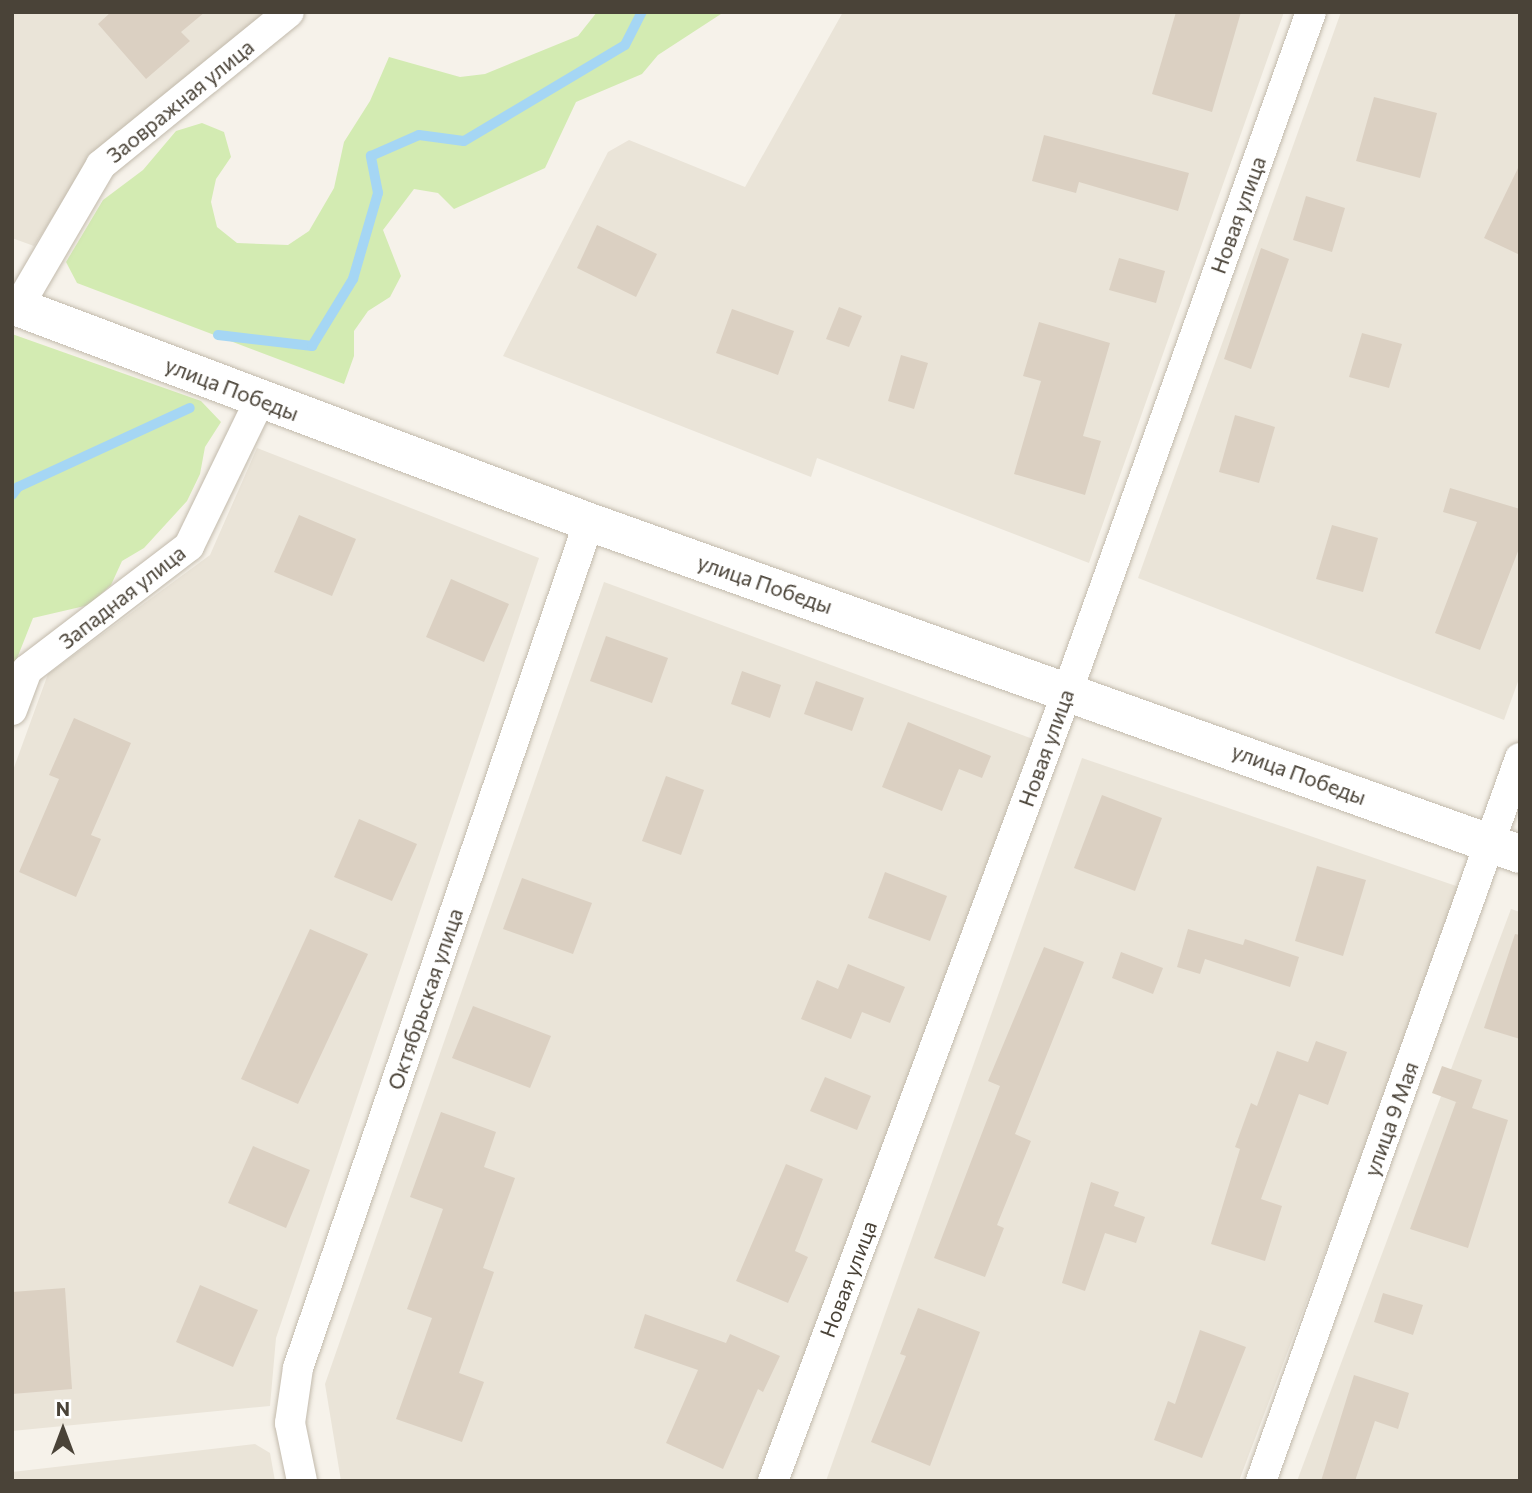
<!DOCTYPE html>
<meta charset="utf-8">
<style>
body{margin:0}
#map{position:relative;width:1532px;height:1493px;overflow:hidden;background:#f6f2ea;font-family:Commissioner,sans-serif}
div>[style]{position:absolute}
.residential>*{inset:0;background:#eae4d8}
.green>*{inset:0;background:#d3ebb2}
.stream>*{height:10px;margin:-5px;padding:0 5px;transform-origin:5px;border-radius:5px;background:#a5d6f4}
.building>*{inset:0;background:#dbd0c2}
.roads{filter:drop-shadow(0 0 2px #c2baac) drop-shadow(0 0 2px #c2baac)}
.minor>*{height:30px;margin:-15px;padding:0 15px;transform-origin:15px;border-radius:15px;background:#fff}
.tertiary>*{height:38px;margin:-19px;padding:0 19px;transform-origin:19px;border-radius:19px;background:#fff}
span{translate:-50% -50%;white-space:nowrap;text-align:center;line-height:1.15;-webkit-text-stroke:5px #fff;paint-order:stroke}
.street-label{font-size:21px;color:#4a4338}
.frame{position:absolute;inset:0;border:14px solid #4a4338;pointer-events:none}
.north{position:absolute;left:28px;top:1395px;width:70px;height:70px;-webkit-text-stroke:5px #fff;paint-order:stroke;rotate:0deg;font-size:19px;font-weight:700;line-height:28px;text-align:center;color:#4a4338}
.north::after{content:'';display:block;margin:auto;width:24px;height:32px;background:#4a4338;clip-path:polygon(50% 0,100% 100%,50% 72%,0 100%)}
</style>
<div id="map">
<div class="residential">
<div style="clip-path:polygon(12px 12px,267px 12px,95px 152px,34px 246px,12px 238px)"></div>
<div style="clip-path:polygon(843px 12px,1284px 12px,1089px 563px,817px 458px,811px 477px,503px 356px,608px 152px,629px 140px,745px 187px)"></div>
<div style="clip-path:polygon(1341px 12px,1520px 12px,1520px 676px,1504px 720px,1138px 578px)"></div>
<div style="clip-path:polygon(257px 448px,539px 558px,276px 1338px,270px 1406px,12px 1431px,12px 773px,48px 674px,210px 555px)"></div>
<div style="clip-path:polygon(604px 582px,1033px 739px,758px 1481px,341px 1481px,325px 1384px)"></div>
<div style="clip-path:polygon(1082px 758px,1462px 888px,1239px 1481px,826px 1481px)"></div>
<div style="clip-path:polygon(1511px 909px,1520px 912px,1520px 1481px,1297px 1481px)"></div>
<div style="clip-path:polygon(255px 1444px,270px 1453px,275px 1481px,12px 1481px,12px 1472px)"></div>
</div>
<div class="green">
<div style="clip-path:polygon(597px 12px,724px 12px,658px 55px,642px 74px,576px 102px,545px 168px,454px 209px,438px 193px,414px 189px,383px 230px,401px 276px,390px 297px,368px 311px,354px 331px,354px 356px,344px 384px,77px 283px,66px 262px,103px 200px,143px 170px,176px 131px,202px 123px,224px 132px,231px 157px,216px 179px,211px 202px,217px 227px,237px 243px,288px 245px,309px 231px,334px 188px,344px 142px,370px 101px,389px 57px,460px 77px,485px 74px,578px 36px)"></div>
<div style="clip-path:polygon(12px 334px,201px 401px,221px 422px,205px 447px,200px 474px,187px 501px,144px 548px,122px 561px,111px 585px,89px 605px,33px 618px,12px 671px)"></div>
</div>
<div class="stream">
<div style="left:218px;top:335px;width:95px;rotate:6.7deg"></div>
<div style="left:312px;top:346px;width:79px;rotate:-58.5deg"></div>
<div style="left:353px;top:279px;width:90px;rotate:-73.8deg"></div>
<div style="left:378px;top:193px;width:38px;rotate:-101deg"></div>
<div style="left:371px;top:156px;width:52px;rotate:-23.6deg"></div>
<div style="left:419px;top:135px;width:45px;rotate:7.6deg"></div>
<div style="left:464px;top:141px;width:187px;rotate:-30.8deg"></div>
<div style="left:625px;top:45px;width:37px;rotate:-63deg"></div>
<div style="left:12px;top:495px;width:10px;rotate:-53deg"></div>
<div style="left:18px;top:487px;width:189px;rotate:-24.7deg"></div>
</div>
<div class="building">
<div style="clip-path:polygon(111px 12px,205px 12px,181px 32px,190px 41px,146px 79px,98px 24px)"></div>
<div style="clip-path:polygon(1176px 12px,1241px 12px,1212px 112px,1152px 94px)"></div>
<div style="clip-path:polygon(1374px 97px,1437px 113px,1420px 178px,1356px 161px)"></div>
<div style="clip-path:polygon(1044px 135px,1189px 173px,1178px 211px,1079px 182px,1076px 193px,1032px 181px)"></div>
<div style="clip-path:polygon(1520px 164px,1520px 255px,1484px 238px)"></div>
<div style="clip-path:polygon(1306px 196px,1345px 208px,1332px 252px,1293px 240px)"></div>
<div style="clip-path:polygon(597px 225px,657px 254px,636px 297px,577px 268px)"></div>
<div style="clip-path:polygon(1261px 248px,1289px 259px,1251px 369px,1224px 359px)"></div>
<div style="clip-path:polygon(1119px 258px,1165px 271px,1156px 303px,1109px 290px)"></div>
<div style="clip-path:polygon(839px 307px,862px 316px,849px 347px,826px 339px)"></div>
<div style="clip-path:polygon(732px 309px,794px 331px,778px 375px,716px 353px)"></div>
<div style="clip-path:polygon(1039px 322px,1110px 343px,1083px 436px,1101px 441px,1085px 495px,1014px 474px,1041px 381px,1023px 376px)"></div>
<div style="clip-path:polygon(1362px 333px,1402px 344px,1389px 388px,1349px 377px)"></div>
<div style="clip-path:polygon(901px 355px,928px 363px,914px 409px,888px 401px)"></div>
<div style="clip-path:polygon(1235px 415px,1275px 427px,1259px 483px,1219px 472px)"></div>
<div style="clip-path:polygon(1450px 488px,1520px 509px,1520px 546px,1480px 650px,1435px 633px,1477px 522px,1443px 512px)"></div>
<div style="clip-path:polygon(299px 515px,356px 539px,332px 596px,274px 572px)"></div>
<div style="clip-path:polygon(1332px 525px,1378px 538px,1363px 592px,1316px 579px)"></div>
<div style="clip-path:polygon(451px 579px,509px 604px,484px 662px,426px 637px)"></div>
<div style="clip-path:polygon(606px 636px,668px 658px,652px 703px,590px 681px)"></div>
<div style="clip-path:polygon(742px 671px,781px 685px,770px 718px,731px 704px)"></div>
<div style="clip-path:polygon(816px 681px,864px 698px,852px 731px,804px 714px)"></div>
<div style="clip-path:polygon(74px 718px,131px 743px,91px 835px,101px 839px,76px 897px,19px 872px,59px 779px,49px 775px)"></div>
<div style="clip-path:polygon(908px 722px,991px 756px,982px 778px,959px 769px,942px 811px,882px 787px)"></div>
<div style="clip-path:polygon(666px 776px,704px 790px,681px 855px,642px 841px)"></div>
<div style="clip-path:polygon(1102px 795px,1162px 818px,1135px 891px,1074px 868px)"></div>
<div style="clip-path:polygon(359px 819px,417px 844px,392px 901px,334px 877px)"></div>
<div style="clip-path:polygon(1317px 866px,1366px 880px,1343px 956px,1295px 941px)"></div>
<div style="clip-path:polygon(885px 872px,947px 896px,930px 941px,868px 918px)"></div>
<div style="clip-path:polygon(522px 878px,592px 903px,573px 954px,503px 929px)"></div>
<div style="clip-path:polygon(310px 929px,368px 954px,298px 1104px,241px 1079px)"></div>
<div style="clip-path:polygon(1188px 929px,1243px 945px,1245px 939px,1299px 957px,1290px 987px,1205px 959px,1200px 974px,1177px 967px)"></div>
<div style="clip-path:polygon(1515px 934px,1520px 935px,1520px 1039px,1484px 1028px)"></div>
<div style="clip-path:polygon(1044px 947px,1084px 962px,1015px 1134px,1031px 1141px,997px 1225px,1004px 1228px,985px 1277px,934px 1258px,1000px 1086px,988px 1081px)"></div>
<div style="clip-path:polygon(1121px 952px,1163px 968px,1153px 994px,1112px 978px)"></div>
<div style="clip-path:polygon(848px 964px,905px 987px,890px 1023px,862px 1012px,851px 1039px,801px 1019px,817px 980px,838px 989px)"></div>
<div style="clip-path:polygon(473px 1006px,551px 1036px,530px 1088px,452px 1058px)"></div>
<div style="clip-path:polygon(1316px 1041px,1347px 1052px,1328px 1105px,1299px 1094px,1261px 1199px,1282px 1206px,1265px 1261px,1211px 1244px,1240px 1149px,1235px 1147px,1251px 1103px,1257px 1106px,1277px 1051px,1308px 1062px)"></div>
<div style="clip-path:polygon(1442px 1066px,1482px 1080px,1472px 1108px,1508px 1120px,1468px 1248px,1410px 1229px,1456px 1102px,1467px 1106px,1432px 1093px)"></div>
<div style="clip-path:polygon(825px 1077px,871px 1096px,857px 1130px,810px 1111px)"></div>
<div style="clip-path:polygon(441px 1112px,496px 1132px,484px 1167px,515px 1178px,483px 1268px,494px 1272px,459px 1373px,484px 1382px,462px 1442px,396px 1419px,432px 1318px,407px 1309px,443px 1209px,410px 1197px)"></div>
<div style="clip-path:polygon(253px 1146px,310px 1170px,286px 1228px,228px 1203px)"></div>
<div style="clip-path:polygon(786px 1164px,823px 1179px,795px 1251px,808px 1257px,788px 1303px,736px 1281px)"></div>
<div style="clip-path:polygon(1091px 1182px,1119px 1192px,1114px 1206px,1145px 1217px,1136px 1243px,1105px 1233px,1085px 1291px,1062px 1283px)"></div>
<div style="clip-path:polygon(200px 1285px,258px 1310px,233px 1367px,176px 1342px)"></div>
<div style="clip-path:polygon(65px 1288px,72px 1389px,12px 1394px,12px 1292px)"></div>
<div style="clip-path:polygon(1383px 1293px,1423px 1305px,1413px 1335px,1374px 1322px)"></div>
<div style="clip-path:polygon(918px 1308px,980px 1332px,930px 1466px,871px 1442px,906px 1356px,900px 1354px)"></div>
<div style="clip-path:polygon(645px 1314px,726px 1343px,730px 1334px,780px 1356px,763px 1392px,758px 1389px,723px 1469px,666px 1443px,698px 1370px,634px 1348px)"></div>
<div style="clip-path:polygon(1200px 1330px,1246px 1347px,1202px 1458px,1154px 1440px,1168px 1401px,1175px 1404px)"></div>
<div style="clip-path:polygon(1354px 1375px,1409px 1393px,1398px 1429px,1375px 1421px,1355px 1481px,1321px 1481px)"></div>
</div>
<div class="roads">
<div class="minor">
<div style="left:18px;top:307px;width:164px;rotate:-59.7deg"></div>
<div style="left:101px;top:165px;width:242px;rotate:-39.1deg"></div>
<div style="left:12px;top:710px;width:43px;rotate:-69.4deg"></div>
<div style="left:27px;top:670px;width:204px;rotate:-37.4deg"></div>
<div style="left:189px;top:546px;width:162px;rotate:-64.1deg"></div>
<div style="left:302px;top:1481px;width:59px;rotate:-101.7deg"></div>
<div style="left:290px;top:1423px;width:56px;rotate:-81.7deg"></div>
<div style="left:298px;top:1368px;width:895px;rotate:-71.02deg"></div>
<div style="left:773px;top:1481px;width:844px;rotate:-69.55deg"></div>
<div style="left:1068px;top:690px;width:720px;rotate:-70.28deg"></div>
<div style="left:1261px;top:1481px;width:768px;rotate:-70.29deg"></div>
</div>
<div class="tertiary">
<div style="left:12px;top:305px;width:616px;rotate:20.61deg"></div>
<div style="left:589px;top:522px;width:988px;rotate:19.63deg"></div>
</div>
</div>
<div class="street-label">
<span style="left:180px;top:101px;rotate:-39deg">Заовражная улица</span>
<span style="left:1238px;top:215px;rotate:-70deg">Новая улица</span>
<span style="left:232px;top:389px;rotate:21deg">улица Победы</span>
<span style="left:765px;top:584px;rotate:19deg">улица Победы</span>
<span style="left:122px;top:597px;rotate:-38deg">Западная улица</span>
<span style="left:1046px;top:748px;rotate:-70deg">Новая улица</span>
<span style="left:1299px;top:774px;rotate:20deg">улица Победы</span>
<span style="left:425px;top:999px;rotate:-71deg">Октябрьская улица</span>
<span style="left:1391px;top:1119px;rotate:-70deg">улица 9 Мая</span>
<span style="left:848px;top:1279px;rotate:-69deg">Новая улица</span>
</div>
<div class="frame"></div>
<div class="north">N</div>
</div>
